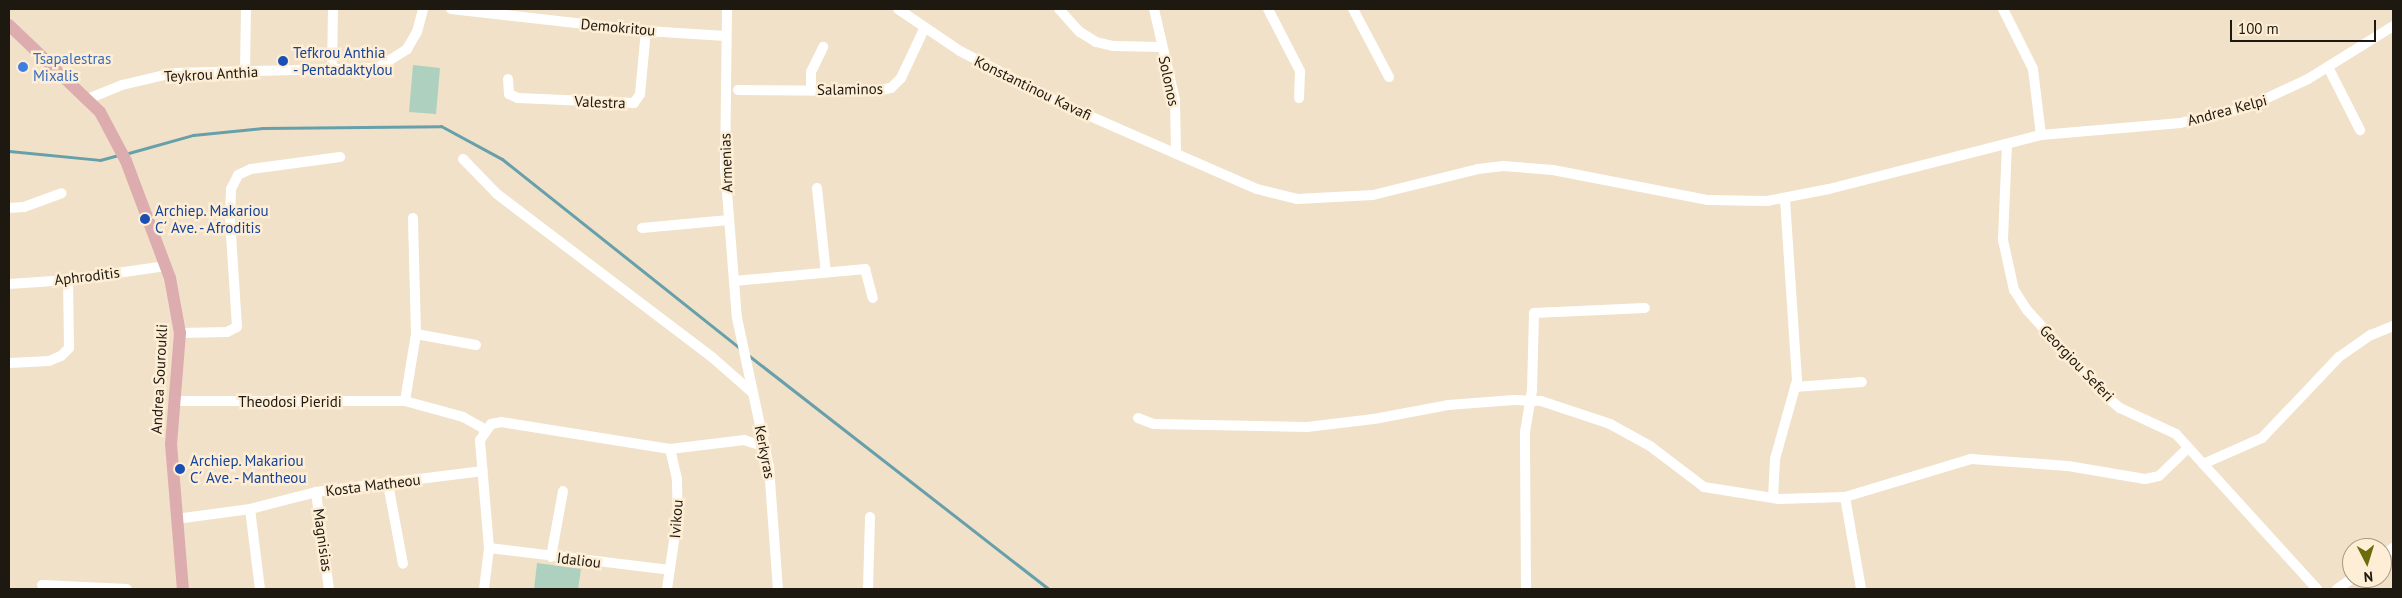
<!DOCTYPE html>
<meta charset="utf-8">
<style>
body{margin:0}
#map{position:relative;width:2402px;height:598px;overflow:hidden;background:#f0e1c8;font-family:"PT Sans",sans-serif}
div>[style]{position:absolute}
.green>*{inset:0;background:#add1be}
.stream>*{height:3px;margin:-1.5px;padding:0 1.5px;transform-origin:1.5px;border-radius:1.5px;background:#67a0aa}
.minor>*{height:10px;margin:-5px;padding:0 5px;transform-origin:5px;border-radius:5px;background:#fff}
.major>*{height:12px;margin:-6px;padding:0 6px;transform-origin:6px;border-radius:6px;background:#ddacaf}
.dots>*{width:14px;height:14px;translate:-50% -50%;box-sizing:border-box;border:2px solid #feeed5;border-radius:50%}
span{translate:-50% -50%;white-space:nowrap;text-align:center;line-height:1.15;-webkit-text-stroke:5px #feeed5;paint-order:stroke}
.street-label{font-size:15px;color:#1e1910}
.transit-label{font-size:15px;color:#164399}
.left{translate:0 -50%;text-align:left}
.shop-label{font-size:15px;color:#366cbe}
.frame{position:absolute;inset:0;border:10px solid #1e1910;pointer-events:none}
.north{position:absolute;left:2342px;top:538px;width:50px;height:50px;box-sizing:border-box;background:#feeed5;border:1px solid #a49986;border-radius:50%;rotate:175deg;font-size:14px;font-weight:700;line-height:20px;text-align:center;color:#1e1910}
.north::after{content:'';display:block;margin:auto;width:18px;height:22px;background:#6b6c0c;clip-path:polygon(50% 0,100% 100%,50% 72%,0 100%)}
.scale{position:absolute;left:2230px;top:20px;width:146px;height:22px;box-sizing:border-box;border:2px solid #1e1910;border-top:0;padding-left:6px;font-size:15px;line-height:18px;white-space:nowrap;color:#1e1910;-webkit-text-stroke:4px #feeed5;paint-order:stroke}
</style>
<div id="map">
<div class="green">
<div style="clip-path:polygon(413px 65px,440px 68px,436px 114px,409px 112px)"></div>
<div style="clip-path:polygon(537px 563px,581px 569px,578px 589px,534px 589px)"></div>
</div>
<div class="stream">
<div style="left:9px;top:151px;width:91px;rotate:5.6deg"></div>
<div style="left:100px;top:160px;width:20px;rotate:-15deg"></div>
<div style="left:125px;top:154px;width:71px;rotate:-15.6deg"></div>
<div style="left:193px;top:135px;width:70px;rotate:-5.7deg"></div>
<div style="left:263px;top:128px;width:178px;rotate:-0.6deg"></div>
<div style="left:441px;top:126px;width:69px;rotate:28.4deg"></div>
<div style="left:502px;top:159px;width:305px;rotate:38.5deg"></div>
<div style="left:748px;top:355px;width:381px;rotate:37.9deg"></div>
</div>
<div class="minor">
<div style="left:451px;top:9px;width:196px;rotate:6.4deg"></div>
<div style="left:646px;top:31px;width:80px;rotate:3.6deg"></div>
<div style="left:727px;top:9px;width:158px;rotate:90.7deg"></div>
<div style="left:725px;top:167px;width:151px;rotate:85.5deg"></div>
<div style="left:737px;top:318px;width:152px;rotate:77.9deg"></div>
<div style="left:769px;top:467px;width:122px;rotate:85.8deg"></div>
<div style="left:898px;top:9px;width:75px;rotate:34.1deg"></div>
<div style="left:960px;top:51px;width:113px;rotate:27.5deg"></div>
<div style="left:1060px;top:103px;width:215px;rotate:23.6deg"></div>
<div style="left:1257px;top:189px;width:41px;rotate:14deg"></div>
<div style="left:1297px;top:199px;width:76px;rotate:-3deg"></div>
<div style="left:1373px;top:195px;width:108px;rotate:-13.9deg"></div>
<div style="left:1478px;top:169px;width:25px;rotate:-7deg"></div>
<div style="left:1503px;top:166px;width:50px;rotate:4.6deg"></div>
<div style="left:1553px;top:170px;width:158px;rotate:11deg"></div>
<div style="left:1708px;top:200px;width:59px;rotate:1deg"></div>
<div style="left:1767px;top:201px;width:63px;rotate:-11deg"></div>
<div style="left:1829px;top:189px;width:219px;rotate:-14.3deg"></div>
<div style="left:2041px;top:135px;width:140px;rotate:-4.9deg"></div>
<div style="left:2180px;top:123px;width:70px;rotate:-13.2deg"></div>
<div style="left:2248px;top:107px;width:66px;rotate:-25deg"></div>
<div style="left:2308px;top:79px;width:100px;rotate:-31.9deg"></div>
<div style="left:1059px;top:9px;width:31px;rotate:48deg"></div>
<div style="left:1080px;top:32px;width:19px;rotate:32deg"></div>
<div style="left:1096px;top:42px;width:17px;rotate:13deg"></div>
<div style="left:1113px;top:46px;width:49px;rotate:1.2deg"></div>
<div style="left:1154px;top:9px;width:93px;rotate:77deg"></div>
<div style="left:1175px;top:100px;width:54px;rotate:88.9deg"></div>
<div style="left:1268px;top:9px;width:70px;rotate:62.7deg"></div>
<div style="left:1300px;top:71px;width:27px;rotate:92deg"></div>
<div style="left:1353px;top:9px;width:77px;rotate:62.1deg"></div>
<div style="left:2003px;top:9px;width:67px;rotate:63.4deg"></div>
<div style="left:2033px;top:69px;width:66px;rotate:83.1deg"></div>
<div style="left:2328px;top:67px;width:71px;rotate:63.1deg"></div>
<div style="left:245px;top:71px;width:62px;rotate:-89.1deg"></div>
<div style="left:332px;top:71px;width:62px;rotate:-89.1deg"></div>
<div style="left:508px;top:79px;width:15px;rotate:86deg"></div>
<div style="left:509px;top:94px;width:10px;rotate:24deg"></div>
<div style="left:518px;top:98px;width:116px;rotate:2.5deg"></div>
<div style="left:634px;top:103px;width:11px;rotate:-56deg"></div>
<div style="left:640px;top:94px;width:63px;rotate:-84.6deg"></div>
<div style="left:738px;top:90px;width:136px;rotate:0.4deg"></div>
<div style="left:874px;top:91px;width:17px;rotate:-10deg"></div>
<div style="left:891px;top:88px;width:14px;rotate:-45deg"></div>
<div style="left:901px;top:78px;width:56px;rotate:-64.8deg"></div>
<div style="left:811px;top:90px;width:18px;rotate:-90deg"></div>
<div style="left:811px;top:72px;width:28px;rotate:-64deg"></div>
<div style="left:90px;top:98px;width:35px;rotate:-22deg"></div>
<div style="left:122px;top:85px;width:52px;rotate:-13.2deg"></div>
<div style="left:173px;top:73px;width:204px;rotate:-1.4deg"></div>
<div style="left:377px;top:68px;width:36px;rotate:-32deg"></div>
<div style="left:407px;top:49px;width:20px;rotate:-60deg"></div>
<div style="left:417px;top:32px;width:24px;rotate:-75deg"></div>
<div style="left:2007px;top:144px;width:96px;rotate:92.4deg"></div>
<div style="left:2003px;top:240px;width:51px;rotate:77.6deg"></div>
<div style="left:2014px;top:290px;width:24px;rotate:57deg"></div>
<div style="left:2027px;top:310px;width:108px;rotate:48deg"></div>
<div style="left:2099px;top:390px;width:28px;rotate:41deg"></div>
<div style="left:2120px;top:408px;width:62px;rotate:24.9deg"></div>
<div style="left:2176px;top:434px;width:210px;rotate:47.7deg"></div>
<div style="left:463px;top:159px;width:49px;rotate:45.8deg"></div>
<div style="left:497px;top:194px;width:271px;rotate:37.2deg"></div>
<div style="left:713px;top:358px;width:53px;rotate:41.2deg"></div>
<div style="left:817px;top:188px;width:85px;rotate:84deg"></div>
<div style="left:9px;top:208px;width:15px;rotate:-4deg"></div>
<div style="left:24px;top:207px;width:40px;rotate:-20.2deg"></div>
<div style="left:642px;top:228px;width:87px;rotate:-5.3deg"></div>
<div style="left:734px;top:281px;width:132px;rotate:-5.2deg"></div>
<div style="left:865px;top:269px;width:30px;rotate:75deg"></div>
<div style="left:9px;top:284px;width:59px;rotate:-3.9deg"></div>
<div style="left:68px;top:280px;width:99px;rotate:-8.1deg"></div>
<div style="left:180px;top:333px;width:47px;rotate:-1.2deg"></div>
<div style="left:227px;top:332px;width:11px;rotate:-27deg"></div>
<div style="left:237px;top:327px;width:108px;rotate:-93.7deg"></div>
<div style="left:230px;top:219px;width:30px;rotate:-88deg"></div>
<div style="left:231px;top:189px;width:16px;rotate:-63deg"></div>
<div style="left:238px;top:175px;width:14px;rotate:-25deg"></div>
<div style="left:251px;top:169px;width:90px;rotate:-7.7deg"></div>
<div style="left:416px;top:334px;width:61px;rotate:10.4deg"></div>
<div style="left:9px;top:363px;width:40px;rotate:-2.9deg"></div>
<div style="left:49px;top:361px;width:13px;rotate:-23deg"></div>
<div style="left:61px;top:356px;width:11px;rotate:-45deg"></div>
<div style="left:69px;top:348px;width:68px;rotate:-90.8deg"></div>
<div style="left:1795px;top:387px;width:67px;rotate:-4.3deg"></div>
<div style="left:175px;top:401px;width:230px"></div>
<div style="left:405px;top:401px;width:60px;rotate:15.4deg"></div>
<div style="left:463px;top:417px;width:25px;rotate:29deg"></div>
<div style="left:405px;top:401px;width:68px;rotate:-80.7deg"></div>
<div style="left:416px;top:334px;width:116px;rotate:-91.5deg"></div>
<div style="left:1138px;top:418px;width:17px;rotate:21deg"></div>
<div style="left:1154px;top:424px;width:153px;rotate:1.1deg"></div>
<div style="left:1307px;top:427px;width:67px;rotate:-6.8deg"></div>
<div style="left:1374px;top:419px;width:75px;rotate:-10.7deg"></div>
<div style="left:1448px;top:405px;width:66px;rotate:-4.3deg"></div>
<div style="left:1514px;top:400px;width:27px;rotate:2deg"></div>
<div style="left:1541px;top:401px;width:73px;rotate:18.4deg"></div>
<div style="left:1610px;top:424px;width:46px;rotate:28.8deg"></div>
<div style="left:1650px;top:446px;width:68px;rotate:37.2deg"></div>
<div style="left:1704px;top:487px;width:76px;rotate:9.1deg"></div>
<div style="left:1779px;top:499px;width:66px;rotate:-1.7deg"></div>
<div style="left:1845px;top:497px;width:132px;rotate:-16.8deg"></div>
<div style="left:1971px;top:459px;width:97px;rotate:4.1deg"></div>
<div style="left:2068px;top:466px;width:78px;rotate:9.6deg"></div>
<div style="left:2145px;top:479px;width:14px;rotate:-12deg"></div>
<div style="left:2159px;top:476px;width:40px;rotate:-44deg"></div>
<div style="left:2203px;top:464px;width:64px;rotate:-23.8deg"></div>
<div style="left:2262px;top:438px;width:112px;rotate:-46.5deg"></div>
<div style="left:2339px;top:357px;width:39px;rotate:-35deg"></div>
<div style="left:2371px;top:335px;width:24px;rotate:-22deg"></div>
<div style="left:388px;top:484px;width:81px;rotate:79.4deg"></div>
<div style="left:316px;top:492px;width:98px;rotate:82.4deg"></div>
<div style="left:1845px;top:497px;width:93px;rotate:80.1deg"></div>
<div style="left:1773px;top:498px;width:39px;rotate:-87deg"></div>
<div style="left:1775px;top:459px;width:82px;rotate:-74.4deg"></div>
<div style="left:1797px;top:380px;width:182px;rotate:-93.8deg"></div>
<div style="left:250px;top:509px;width:81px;rotate:82.9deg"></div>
<div style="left:176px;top:519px;width:75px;rotate:-7.7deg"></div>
<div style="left:250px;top:509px;width:68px;rotate:-14.4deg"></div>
<div style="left:316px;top:492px;width:168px;rotate:-7.2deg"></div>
<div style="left:489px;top:548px;width:182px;rotate:6.9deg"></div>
<div style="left:2382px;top:556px;width:14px;rotate:-36deg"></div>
<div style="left:551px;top:557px;width:67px;rotate:-79.7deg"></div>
<div style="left:42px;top:585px;width:85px;rotate:2.7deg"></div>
<div style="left:484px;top:589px;width:41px;rotate:-83deg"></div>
<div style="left:489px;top:548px;width:108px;rotate:-94.8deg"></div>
<div style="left:480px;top:440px;width:19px;rotate:-55deg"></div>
<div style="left:491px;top:424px;width:10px;rotate:-11deg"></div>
<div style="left:501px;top:422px;width:171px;rotate:9.1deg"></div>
<div style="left:670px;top:449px;width:75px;rotate:-6.9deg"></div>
<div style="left:744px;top:440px;width:20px;rotate:18deg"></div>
<div style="left:667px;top:589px;width:76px;rotate:-81.7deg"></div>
<div style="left:678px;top:514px;width:35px;rotate:-92deg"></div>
<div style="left:677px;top:479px;width:31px;rotate:-103deg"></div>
<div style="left:868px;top:589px;width:72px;rotate:-88.4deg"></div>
<div style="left:1526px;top:589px;width:157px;rotate:-90.4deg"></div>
<div style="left:1525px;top:432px;width:43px;rotate:-80.5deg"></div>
<div style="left:1532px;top:390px;width:77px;rotate:-88.5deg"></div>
<div style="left:1534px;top:313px;width:111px;rotate:-2.6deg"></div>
<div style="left:2337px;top:589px;width:19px;rotate:-35deg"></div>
</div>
<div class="major">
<div style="left:9px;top:25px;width:126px;rotate:43.7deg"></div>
<div style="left:100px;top:112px;width:55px;rotate:62deg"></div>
<div style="left:126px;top:161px;width:125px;rotate:69.4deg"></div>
<div style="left:170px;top:278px;width:56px;rotate:79.7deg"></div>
<div style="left:180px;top:333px;width:111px;rotate:94.6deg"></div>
<div style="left:171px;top:444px;width:145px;rotate:85.3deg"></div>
</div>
<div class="dots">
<div style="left:283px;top:61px;background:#1a4fb4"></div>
<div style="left:23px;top:67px;background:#3f7fe0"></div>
<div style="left:145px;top:219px;background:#1a4fb4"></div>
<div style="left:180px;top:469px;background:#1a4fb4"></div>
</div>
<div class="street-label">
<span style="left:618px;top:27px;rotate:5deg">Demokritou</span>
<span style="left:211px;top:74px;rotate:-3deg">Teykrou Anthia</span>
<span style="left:1169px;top:81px;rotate:78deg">Solonos</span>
<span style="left:1033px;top:88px;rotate:26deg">Konstantinou Kavafi</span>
<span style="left:850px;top:89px;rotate:-1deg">Salaminos</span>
<span style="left:600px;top:102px;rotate:2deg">Valestra</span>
<span style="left:2227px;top:110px;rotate:-15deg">Andrea Kelpi</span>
<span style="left:726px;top:163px;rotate:-92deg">Armenias</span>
<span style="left:87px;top:276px;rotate:-7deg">Aphroditis</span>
<span style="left:2077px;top:363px;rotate:46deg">Georgiou Seferi</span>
<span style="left:159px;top:379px;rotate:-87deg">Andrea Souroukli</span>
<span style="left:290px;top:402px">Theodosi Pieridi</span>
<span style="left:765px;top:452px;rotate:79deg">Kerkyras</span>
<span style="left:373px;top:485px;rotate:-7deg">Kosta Matheou</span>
<span style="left:676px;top:519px;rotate:-86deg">Ivikou</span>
<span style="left:323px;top:540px;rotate:82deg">Magnisias</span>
<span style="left:579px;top:560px;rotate:7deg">Idaliou</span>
</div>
<div class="transit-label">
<span class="left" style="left:293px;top:61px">Tefkrou Anthia<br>- Pentadaktylou</span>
<span class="left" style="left:155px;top:219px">Archiep. Makariou<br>C´ Ave. - Afroditis</span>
<span class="left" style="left:190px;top:469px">Archiep. Makariou<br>C´ Ave. - Mantheou</span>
</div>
<div class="shop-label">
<span class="left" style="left:33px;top:67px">Tsapalestras<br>Mixalis</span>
</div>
<div class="frame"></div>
<div class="north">N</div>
<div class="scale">100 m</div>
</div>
